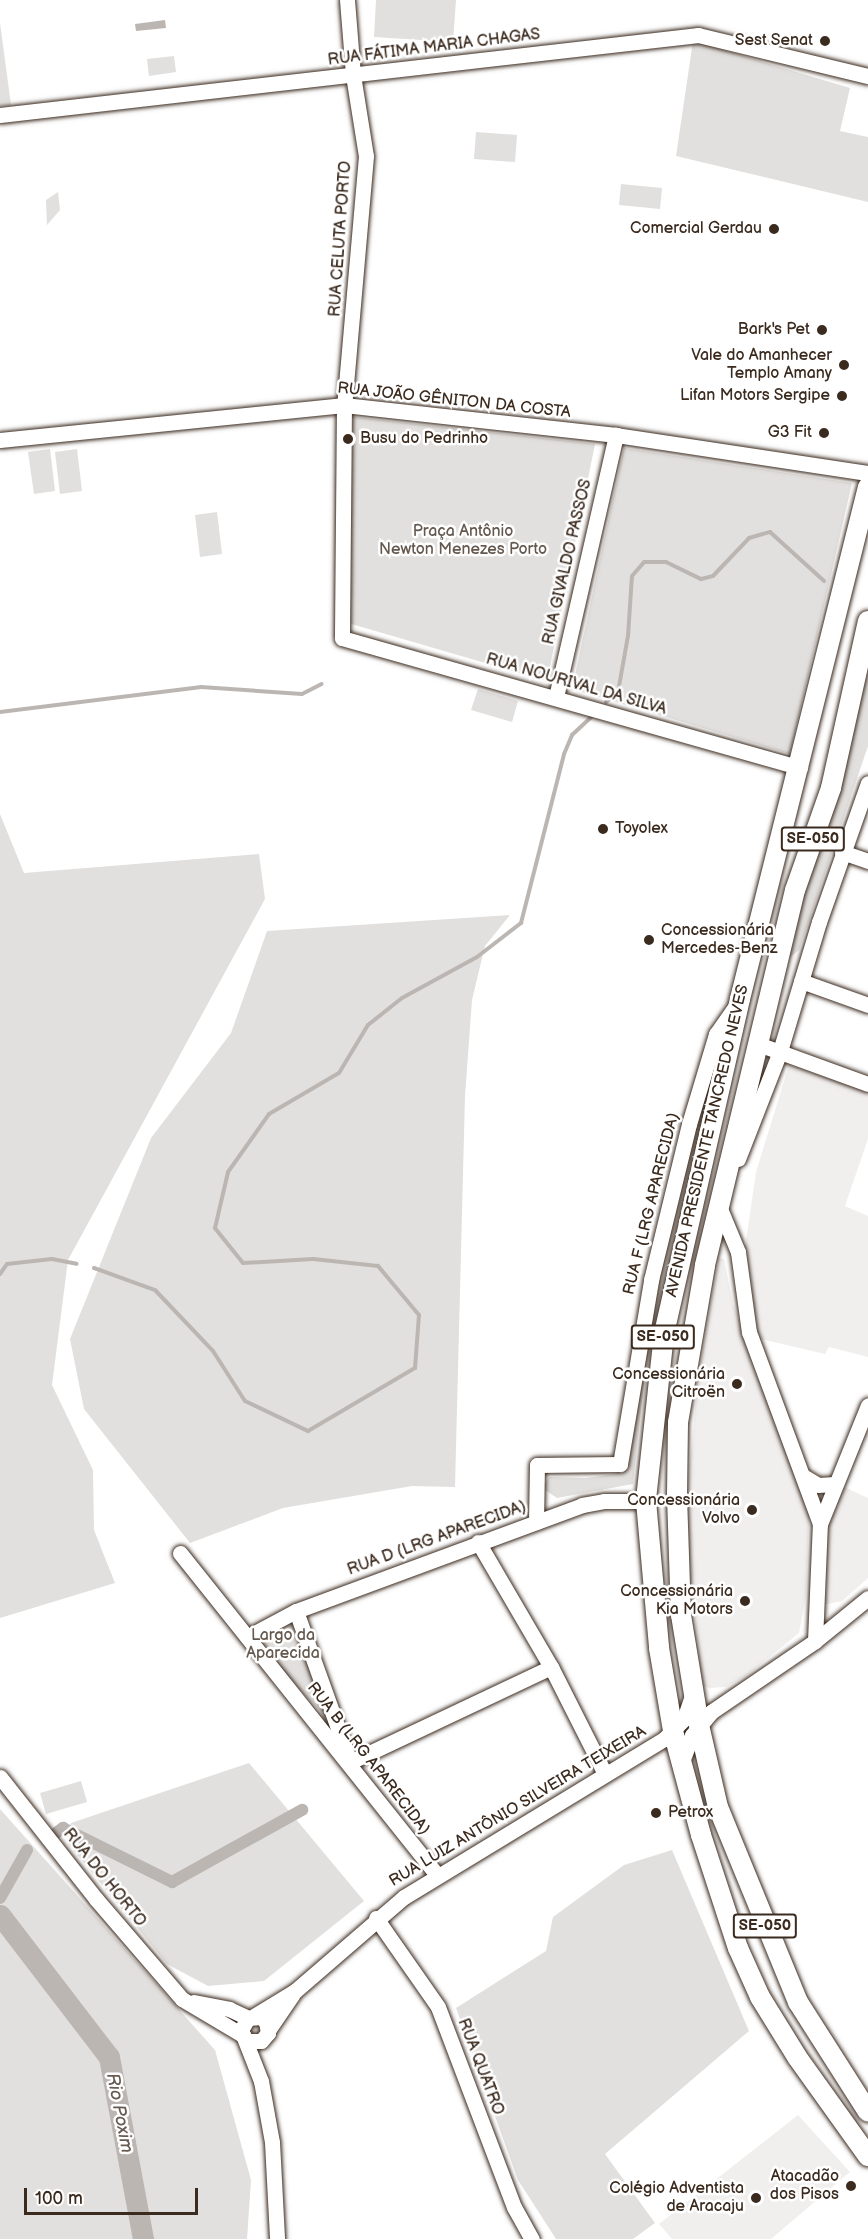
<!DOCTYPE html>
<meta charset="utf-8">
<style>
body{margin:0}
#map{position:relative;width:868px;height:2239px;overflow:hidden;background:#fff;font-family:"Balsamiq Sans",sans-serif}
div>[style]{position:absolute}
.built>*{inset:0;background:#f1efee}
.green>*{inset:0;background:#e2e0de}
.water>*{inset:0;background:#bcb6b3}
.stream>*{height:4px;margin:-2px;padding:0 2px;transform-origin:2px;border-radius:2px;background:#bcb6b3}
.canal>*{height:12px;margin:-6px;padding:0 6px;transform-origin:6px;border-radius:6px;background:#bcb6b3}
.river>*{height:21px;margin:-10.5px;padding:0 10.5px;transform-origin:10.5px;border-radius:10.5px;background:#bcb6b3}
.roads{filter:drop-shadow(0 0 2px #3b2a1e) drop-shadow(0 0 2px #3b2a1e)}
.minor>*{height:15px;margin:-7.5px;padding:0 7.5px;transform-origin:7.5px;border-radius:7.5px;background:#fff}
.major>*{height:20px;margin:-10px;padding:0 10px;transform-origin:10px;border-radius:10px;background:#fff}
.dots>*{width:16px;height:16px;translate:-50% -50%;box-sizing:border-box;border:3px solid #fff;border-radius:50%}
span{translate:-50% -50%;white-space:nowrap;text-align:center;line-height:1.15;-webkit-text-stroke:5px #fff;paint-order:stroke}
.shield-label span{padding:2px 4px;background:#fff;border:2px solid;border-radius:4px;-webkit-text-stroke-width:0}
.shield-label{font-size:15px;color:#3b2a1e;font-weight:700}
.poi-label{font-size:16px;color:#3b2a1e}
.right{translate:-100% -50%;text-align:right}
.left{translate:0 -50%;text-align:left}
.street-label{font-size:16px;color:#3b2a1e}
.park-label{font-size:16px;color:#65584e}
.water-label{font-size:18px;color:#685b52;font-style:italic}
.scale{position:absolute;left:24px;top:2188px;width:174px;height:27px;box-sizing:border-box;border:3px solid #3b2a1e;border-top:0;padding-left:8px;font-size:18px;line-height:21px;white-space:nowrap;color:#3b2a1e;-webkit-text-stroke:4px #fff;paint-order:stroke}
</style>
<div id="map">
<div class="built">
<div style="clip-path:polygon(789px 1065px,868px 1092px,868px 1139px,845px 1206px,868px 1216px,868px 1357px,829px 1347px,825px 1354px,757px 1338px,745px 1248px,756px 1172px)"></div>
<div style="clip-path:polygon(719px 1258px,724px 1259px,733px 1303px,809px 1515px,806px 1595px,799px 1633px,746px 1676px,726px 1687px,710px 1688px,702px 1686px,685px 1515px,698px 1379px)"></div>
<div style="clip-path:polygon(844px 1487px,868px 1498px,868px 1578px,842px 1601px,823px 1605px,825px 1524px)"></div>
<div style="clip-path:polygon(798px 2115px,850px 2172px,771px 2239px,672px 2239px,659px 2224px)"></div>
</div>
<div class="green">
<div style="clip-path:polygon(376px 0,456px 0,453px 42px,374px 37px)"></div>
<div style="clip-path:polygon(0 23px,11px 105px,0 106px)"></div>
<div style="clip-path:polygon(693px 41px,850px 88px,840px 131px,868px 137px,868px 202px,676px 156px)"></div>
<div style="clip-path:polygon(174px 56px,176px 72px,149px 76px,147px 59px)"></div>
<div style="clip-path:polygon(476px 132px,517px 135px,515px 162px,474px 159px)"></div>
<div style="clip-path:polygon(621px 184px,662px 188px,660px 209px,619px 205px)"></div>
<div style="clip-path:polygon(58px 192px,60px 210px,47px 225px,46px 200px)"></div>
<div style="clip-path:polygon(353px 417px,595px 444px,547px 681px,348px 623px)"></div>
<div style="clip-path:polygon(624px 448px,852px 483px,790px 754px,572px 689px)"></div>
<div style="clip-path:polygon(50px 449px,55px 491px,34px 494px,28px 452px)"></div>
<div style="clip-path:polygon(77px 449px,82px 491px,60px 494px,55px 452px)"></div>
<div style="clip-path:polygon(217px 512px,222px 554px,200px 557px,195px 515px)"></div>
<div style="clip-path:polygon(868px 640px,868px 746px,799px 950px,788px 959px)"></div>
<div style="clip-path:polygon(478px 689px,518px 701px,512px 722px,471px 710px)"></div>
<div style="clip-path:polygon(0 814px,24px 873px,259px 854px,265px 899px,68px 1260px,52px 1385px,93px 1470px,94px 1530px,115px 1583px,0 1618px)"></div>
<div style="clip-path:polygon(510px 915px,485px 946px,472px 1000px,465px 1096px,455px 1487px,412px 1486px,283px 1508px,190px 1543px,84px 1409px,70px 1339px,151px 1138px,231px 1033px,267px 931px)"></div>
<div style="clip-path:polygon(719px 1032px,725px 1034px,646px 1364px,633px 1484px,557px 1498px,542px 1488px,549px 1477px,586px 1478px,615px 1474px,625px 1465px,638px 1358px)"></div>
<div style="clip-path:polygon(292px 1617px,332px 1724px,253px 1639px)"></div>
<div style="clip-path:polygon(249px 1763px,364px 1901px,264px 1981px,208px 1986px,167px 1964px,67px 1842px,71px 1823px)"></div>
<div style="clip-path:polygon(81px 1781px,87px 1802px,46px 1814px,40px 1793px)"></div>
<div style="clip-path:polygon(0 1809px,215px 2050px,251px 2180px,247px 2239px,0 2239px)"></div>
<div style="clip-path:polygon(672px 1850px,749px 2031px,605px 2154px,655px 2223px,633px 2239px,556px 2239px,518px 2180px,456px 2008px,546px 1951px,553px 1917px,624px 1865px)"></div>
</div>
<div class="water">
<div style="clip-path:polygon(165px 20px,166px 28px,136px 31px,135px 24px)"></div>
</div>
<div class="stream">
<div style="left:606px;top:702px;width:16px;rotate:-40deg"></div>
<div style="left:618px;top:692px;width:57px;rotate:-79.9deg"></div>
<div style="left:628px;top:636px;width:60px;rotate:-86.2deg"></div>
<div style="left:632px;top:576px;width:18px;rotate:-49deg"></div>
<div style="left:644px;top:562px;width:22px"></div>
<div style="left:666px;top:562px;width:39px;rotate:26deg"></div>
<div style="left:701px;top:579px;width:12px;rotate:-14deg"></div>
<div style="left:713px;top:576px;width:52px;rotate:-46.5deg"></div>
<div style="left:749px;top:538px;width:22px;rotate:-16deg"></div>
<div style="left:770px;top:532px;width:73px;rotate:42.2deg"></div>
<div style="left:0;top:712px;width:203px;rotate:-7.1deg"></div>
<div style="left:201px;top:687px;width:101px;rotate:4deg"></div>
<div style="left:302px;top:694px;width:22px;rotate:-27deg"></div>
<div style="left:94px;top:1268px;width:65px;rotate:19.8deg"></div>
<div style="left:155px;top:1290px;width:84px;rotate:46.4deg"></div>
<div style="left:213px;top:1351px;width:59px;rotate:57.4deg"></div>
<div style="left:245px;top:1401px;width:70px;rotate:25.5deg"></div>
<div style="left:308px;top:1431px;width:124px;rotate:-30.5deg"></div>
<div style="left:415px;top:1368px;width:53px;rotate:-85.7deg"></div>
<div style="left:419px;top:1315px;width:64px;rotate:-129.9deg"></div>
<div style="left:378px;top:1266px;width:65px;rotate:-173.9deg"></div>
<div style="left:313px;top:1259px;width:70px;rotate:176.7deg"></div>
<div style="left:243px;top:1263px;width:45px;rotate:-128.7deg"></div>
<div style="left:215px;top:1228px;width:57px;rotate:-76.9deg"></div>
<div style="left:228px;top:1172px;width:71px;rotate:-54.7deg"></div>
<div style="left:269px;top:1114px;width:81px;rotate:-30.4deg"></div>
<div style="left:339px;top:1073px;width:56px;rotate:-58.9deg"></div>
<div style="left:368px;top:1025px;width:43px;rotate:-38.5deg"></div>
<div style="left:402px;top:998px;width:85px;rotate:-28.7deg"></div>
<div style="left:477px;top:957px;width:56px;rotate:-37.7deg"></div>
<div style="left:521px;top:923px;width:174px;rotate:-75.7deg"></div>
<div style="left:564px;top:754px;width:21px;rotate:-67deg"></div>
<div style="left:572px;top:735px;width:26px;rotate:-43deg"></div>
<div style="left:0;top:1274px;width:12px;rotate:-55deg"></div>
<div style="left:7px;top:1264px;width:45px;rotate:-6.3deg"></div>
<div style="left:52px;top:1259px;width:25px;rotate:11deg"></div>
</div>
<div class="canal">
<div style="left:56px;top:1833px;width:9px;rotate:-36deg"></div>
<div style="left:63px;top:1828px;width:122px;rotate:26.4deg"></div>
<div style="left:172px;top:1882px;width:149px;rotate:-29deg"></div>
<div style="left:0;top:1898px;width:55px;rotate:-60.6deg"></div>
</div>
<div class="river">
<div style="left:0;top:1915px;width:179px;rotate:52.5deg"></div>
<div style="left:109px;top:2057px;width:185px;rotate:79.4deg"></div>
</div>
<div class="roads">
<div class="minor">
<div style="left:347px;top:0;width:75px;rotate:85.4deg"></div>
<div style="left:353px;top:75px;width:82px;rotate:80.9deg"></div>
<div style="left:366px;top:156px;width:250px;rotate:95deg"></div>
<div style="left:344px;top:405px;width:233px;rotate:90.5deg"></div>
<div style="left:342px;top:638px;width:476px;rotate:15.8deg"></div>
<div style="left:0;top:115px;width:703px;rotate:-6.54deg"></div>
<div style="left:698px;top:35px;width:175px;rotate:13.6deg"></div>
<div style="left:0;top:440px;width:346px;rotate:-5.8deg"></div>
<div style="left:344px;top:405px;width:274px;rotate:6.3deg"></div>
<div style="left:616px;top:435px;width:255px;rotate:8.6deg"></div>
<div style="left:556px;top:697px;width:269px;rotate:-77.1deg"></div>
<div style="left:842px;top:852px;width:28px;rotate:19deg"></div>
<div style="left:801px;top:981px;width:71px;rotate:19.7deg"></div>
<div style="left:758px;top:1044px;width:117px;rotate:20deg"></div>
<div style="left:738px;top:1159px;width:116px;rotate:-68.7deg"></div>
<div style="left:780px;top:1051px;width:135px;rotate:-73.2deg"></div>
<div style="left:819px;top:922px;width:147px;rotate:-70.6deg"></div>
<div style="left:719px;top:1206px;width:50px;rotate:67.6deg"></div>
<div style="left:738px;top:1252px;width:81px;rotate:82.2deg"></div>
<div style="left:749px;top:1332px;width:205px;rotate:69.7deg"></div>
<div style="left:803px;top:1476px;width:17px;rotate:31deg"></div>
<div style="left:818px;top:1485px;width:17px;rotate:-3deg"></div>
<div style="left:536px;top:1522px;width:57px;rotate:-89deg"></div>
<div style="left:537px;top:1465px;width:83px;rotate:-0.7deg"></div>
<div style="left:620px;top:1464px;width:187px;rotate:-80.4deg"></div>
<div style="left:651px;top:1280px;width:161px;rotate:-76.3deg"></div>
<div style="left:689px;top:1124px;width:94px;rotate:-73.3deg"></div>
<div style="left:716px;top:1034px;width:39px;rotate:-55deg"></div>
<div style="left:478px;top:1542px;width:145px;rotate:59.7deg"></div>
<div style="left:551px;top:1667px;width:120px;rotate:63.2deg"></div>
<div style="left:180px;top:1553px;width:412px;rotate:51.4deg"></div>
<div style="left:296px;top:1611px;width:160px;rotate:70.3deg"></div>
<div style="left:350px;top:1762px;width:222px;rotate:-25.3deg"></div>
<div style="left:247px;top:1637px;width:55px;rotate:-28deg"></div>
<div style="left:296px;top:1611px;width:305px;rotate:-20.3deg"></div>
<div style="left:582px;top:1505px;width:22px;rotate:-10deg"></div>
<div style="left:604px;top:1501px;width:42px"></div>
<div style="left:815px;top:1641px;width:117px;rotate:-87.6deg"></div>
<div style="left:820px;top:1524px;width:128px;rotate:-68deg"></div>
<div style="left:681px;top:1764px;width:31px;rotate:-69deg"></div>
<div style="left:692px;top:1735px;width:30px;rotate:-50deg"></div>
<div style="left:711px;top:1712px;width:126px;rotate:-34.3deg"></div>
<div style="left:815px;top:1641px;width:68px;rotate:-39.1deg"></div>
<div style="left:0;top:1777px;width:155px;rotate:51.8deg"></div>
<div style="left:96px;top:1899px;width:132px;rotate:49.3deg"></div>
<div style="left:182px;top:1999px;width:72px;rotate:30.8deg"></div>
<div style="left:376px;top:1918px;width:108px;rotate:55.1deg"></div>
<div style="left:438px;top:2007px;width:214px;rotate:69.2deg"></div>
<div style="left:514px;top:2207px;width:37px;rotate:61deg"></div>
<div style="left:194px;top:2002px;width:36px;rotate:11deg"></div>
<div style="left:229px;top:2009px;width:21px;rotate:25deg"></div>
<div style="left:254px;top:2016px;width:48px;rotate:-31.4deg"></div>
<div style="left:295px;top:1991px;width:144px;rotate:-40.8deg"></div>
<div style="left:404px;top:1897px;width:304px;rotate:-31.3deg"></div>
<div style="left:664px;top:1739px;width:28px;rotate:-45deg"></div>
<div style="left:684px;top:1719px;width:28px;rotate:-71deg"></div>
<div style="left:269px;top:2029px;width:42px;rotate:-55.6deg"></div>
<div style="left:249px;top:2041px;width:12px"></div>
<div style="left:261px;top:2041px;width:11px;rotate:-49deg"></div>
<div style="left:268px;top:2033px;width:11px;rotate:-100deg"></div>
<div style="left:266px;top:2022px;width:7px;rotate:-135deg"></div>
<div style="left:261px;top:2017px;width:13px;rotate:176deg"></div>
<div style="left:248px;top:2018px;width:14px;rotate:120deg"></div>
<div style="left:241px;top:2030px;width:55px;rotate:68.6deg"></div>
<div style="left:261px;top:2081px;width:62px;rotate:79.8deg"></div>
<div style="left:272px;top:2142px;width:97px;rotate:87deg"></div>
</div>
<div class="major">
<div style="left:868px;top:487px;width:528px;rotate:104.04deg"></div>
<div style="left:740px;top:999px;width:344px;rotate:102.8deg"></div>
<div style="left:664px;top:1334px;width:168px;rotate:96.2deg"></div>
<div style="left:646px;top:1501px;width:148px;rotate:84.9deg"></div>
<div style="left:659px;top:1648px;width:84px;rotate:80.4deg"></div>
<div style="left:673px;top:1731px;width:108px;rotate:74.9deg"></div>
<div style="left:701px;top:1835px;width:119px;rotate:71.9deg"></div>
<div style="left:738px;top:1948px;width:54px;rotate:65.8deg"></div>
<div style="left:760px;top:1997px;width:70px;rotate:58.3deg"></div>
<div style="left:797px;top:2057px;width:122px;rotate:54.4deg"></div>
<div style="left:868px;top:621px;width:171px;rotate:102.5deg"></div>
<div style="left:831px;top:788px;width:108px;rotate:109.4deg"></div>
<div style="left:795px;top:890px;width:387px;rotate:103.5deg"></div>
<div style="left:705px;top:1266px;width:159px;rotate:99.8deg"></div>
<div style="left:678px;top:1423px;width:73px;rotate:90.8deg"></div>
<div style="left:677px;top:1496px;width:119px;rotate:88.1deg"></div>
<div style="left:681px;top:1615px;width:111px;rotate:80.7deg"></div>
<div style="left:699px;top:1725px;width:84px;rotate:77deg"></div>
<div style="left:718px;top:1807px;width:211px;rotate:67.7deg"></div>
<div style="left:798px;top:2002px;width:130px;rotate:57.5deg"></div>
</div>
</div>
<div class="dots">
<div style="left:825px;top:41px;background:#3b2a1e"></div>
<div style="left:774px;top:229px;background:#3b2a1e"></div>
<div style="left:822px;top:330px;background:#3b2a1e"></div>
<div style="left:844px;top:365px;background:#3b2a1e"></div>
<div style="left:842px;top:396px;background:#3b2a1e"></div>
<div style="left:824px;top:433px;background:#3b2a1e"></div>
<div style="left:348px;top:439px;background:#3b2a1e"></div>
<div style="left:603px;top:829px;background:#3b2a1e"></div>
<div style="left:649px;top:940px;background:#3b2a1e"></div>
<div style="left:737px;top:1384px;background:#3b2a1e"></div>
<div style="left:752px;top:1510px;background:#3b2a1e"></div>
<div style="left:745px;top:1601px;background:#3b2a1e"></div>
<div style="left:656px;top:1813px;background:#3b2a1e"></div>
<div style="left:851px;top:2186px;background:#3b2a1e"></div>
<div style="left:756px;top:2198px;background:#3b2a1e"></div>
</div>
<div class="shield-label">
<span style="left:813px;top:839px">SE-050</span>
<span style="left:663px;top:1337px">SE-050</span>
<span style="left:765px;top:1926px">SE-050</span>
</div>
<div class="poi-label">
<span class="right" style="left:813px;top:41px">Sest Senat</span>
<span class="right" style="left:762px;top:229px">Comercial Gerdau</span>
<span class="right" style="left:810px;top:330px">Bark's Pet</span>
<span class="right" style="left:832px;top:365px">Vale do Amanhecer<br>Templo Amany</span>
<span class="right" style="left:830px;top:396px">Lifan Motors Sergipe</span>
<span class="right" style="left:812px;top:433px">G3 Fit</span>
<span class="left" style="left:360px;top:439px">Busu do Pedrinho</span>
<span class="left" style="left:615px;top:829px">Toyolex</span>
<span class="left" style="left:661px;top:940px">Concessionária<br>Mercedes-Benz</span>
<span class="right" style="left:725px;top:1384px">Concessionária<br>Citroën</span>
<span class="right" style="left:740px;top:1510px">Concessionária<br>Volvo</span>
<span class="right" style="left:733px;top:1601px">Concessionária<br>Kia Motors</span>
<span class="left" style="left:668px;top:1813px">Petrox</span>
<span class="right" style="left:839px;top:2186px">Atacadão<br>dos Pisos</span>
<span class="right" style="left:744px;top:2198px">Colégio Adventista<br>de Aracaju</span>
</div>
<div class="street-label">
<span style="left:434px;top:48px;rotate:-7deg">RUA FÁTIMA MARIA CHAGAS</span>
<span style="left:341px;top:239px;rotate:-86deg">RUA CELUTA PORTO</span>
<span style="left:454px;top:401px;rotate:6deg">RUA JOÃO GÊNITON DA COSTA</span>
<span style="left:568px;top:562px;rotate:-77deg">RUA GIVALDO PASSOS</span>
<span style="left:576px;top:685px;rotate:16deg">RUA NOURIVAL DA SILVA</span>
<span style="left:708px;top:1141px;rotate:-77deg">AVENIDA PRESIDENTE TANCREDO NEVES</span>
<span style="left:652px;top:1204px;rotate:-76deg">RUA F (LRG APARECIDA)</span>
<span style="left:437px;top:1539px;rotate:-20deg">RUA D (LRG APARECIDA)</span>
<span style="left:368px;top:1759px;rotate:52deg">RUA B (LRG APARECIDA)</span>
<span style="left:518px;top:1807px;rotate:-31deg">RUA LUIZ ANTÔNIO SILVEIRA TEIXEIRA</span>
<span style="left:104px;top:1878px;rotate:51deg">RUA DO HORTO</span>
<span style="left:480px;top:2067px;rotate:69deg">RUA QUATRO</span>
</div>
<div class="park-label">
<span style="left:463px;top:541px">Praça Antônio<br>Newton Menezes Porto</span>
<span style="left:283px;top:1645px">Largo da<br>Aparecida</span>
</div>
<div class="water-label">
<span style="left:119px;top:2113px;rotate:79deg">Rio Poxim</span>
</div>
<div class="scale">100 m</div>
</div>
